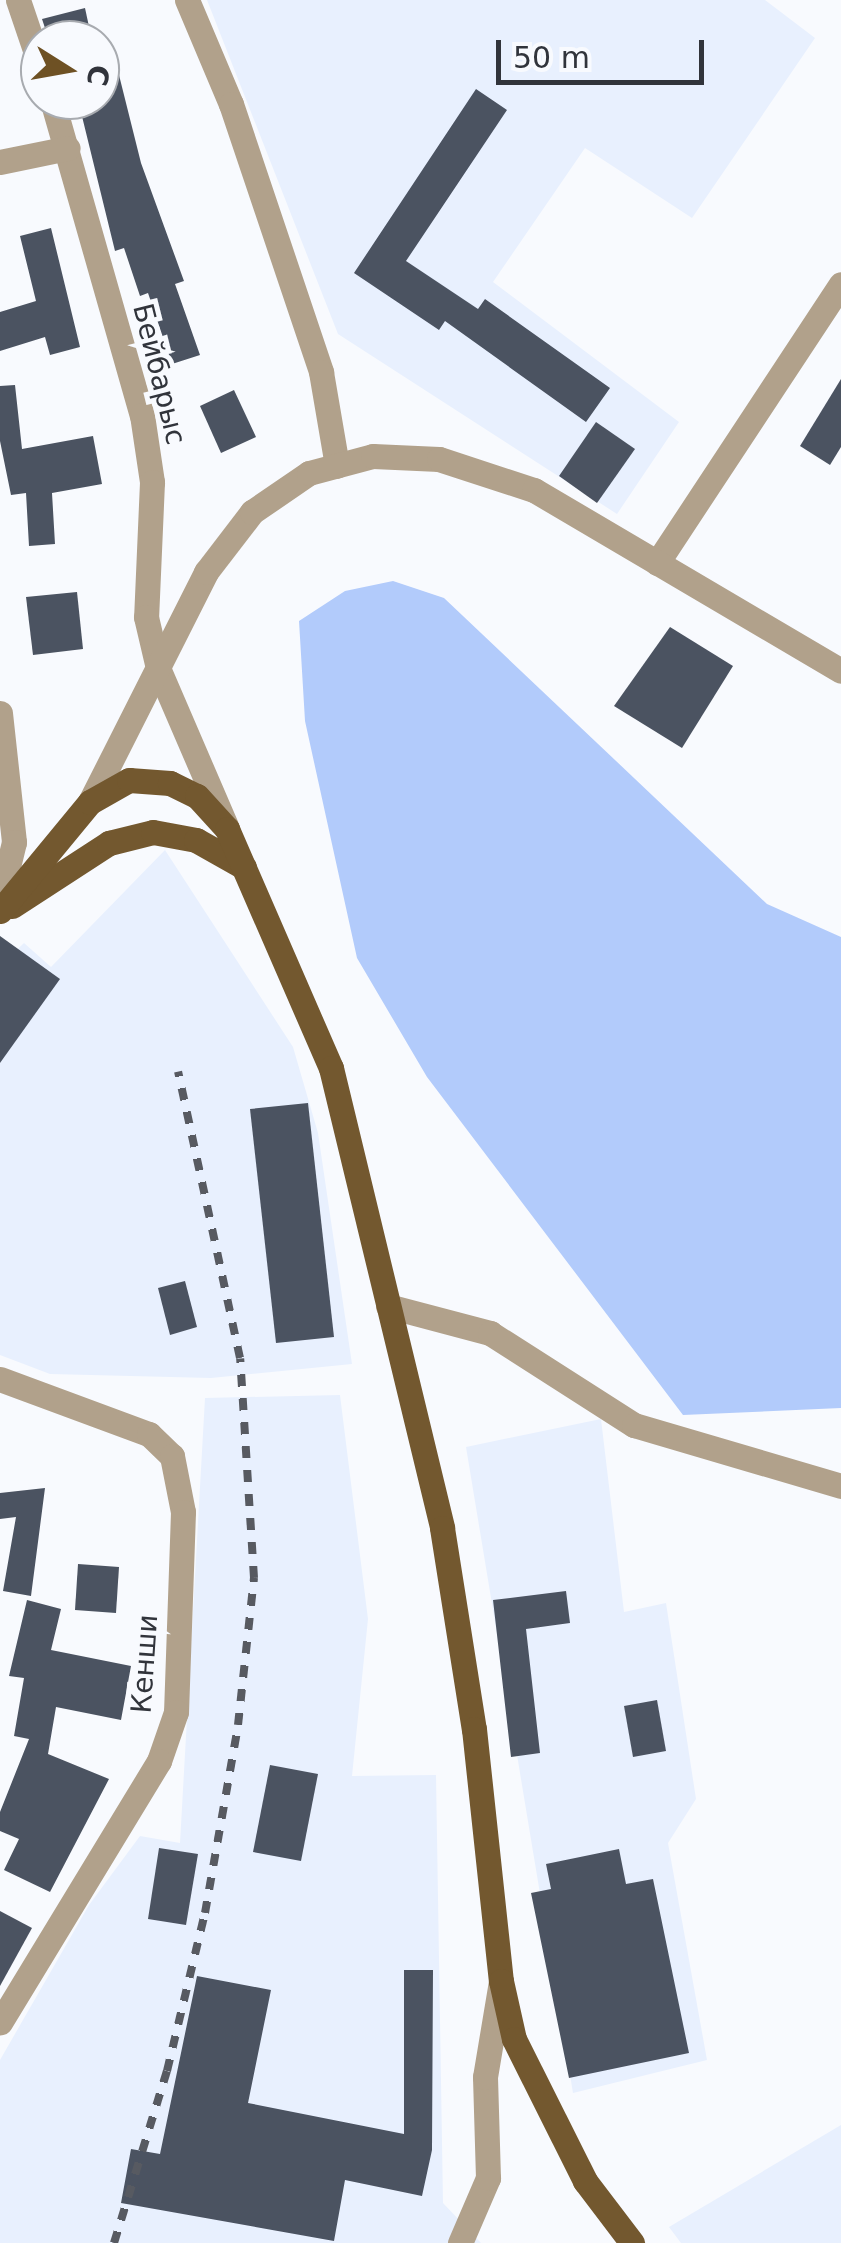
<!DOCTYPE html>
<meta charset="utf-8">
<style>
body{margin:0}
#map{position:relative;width:841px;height:2243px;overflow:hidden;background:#f8fafe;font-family:"DejaVu Sans",sans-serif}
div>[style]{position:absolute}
.built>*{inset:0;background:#e8f0fe}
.green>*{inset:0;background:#b2cbfb}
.building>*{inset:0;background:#4b5361}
.minor>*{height:25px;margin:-12.5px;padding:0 12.5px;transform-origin:12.5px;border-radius:12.5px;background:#b1a18b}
.major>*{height:25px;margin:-12.5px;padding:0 12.5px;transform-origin:12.5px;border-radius:12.5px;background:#73582f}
.rail>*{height:8px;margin-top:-4px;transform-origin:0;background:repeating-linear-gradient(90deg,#575a61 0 12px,transparent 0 24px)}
span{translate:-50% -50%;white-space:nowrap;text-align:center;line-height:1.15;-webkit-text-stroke:10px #f8fafe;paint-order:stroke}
.street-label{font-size:28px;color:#31343b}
.north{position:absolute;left:20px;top:20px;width:100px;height:100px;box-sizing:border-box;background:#f8fafe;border:2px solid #a8abb0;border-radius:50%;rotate:101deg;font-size:28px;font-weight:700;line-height:40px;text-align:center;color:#31343b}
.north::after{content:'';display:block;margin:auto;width:35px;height:45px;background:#6e5124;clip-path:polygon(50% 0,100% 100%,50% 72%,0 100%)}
.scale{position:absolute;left:496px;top:40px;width:208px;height:45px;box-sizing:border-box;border:5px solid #31343b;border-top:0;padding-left:12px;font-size:30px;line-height:35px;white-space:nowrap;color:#31343b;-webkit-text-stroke:8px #f8fafe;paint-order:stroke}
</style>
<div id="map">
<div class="built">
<div style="clip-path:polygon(207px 0,765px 0,815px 38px,692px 218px,585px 148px,493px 282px,679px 422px,617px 514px,338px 334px)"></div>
<div style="clip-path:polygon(165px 850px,293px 1047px,318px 1133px,352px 1364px,211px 1378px,50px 1374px,0 1355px,0 966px,24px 943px,51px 967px)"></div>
<div style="clip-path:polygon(340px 1395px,368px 1619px,352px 1776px,436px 1775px,443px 2203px,481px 2243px,0 2243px,0 2060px,89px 1905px,140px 1836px,180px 1843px,205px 1398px)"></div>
<div style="clip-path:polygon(601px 1419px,624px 1612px,666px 1603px,696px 1799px,668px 1843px,707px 2060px,573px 2093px,466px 1447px)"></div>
<div style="clip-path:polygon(841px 2125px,841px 2243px,681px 2243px,669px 2227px)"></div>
</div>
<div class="green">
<div style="clip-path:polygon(393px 581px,444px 598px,767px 904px,841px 937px,841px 1408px,683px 1415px,427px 1077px,357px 958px,305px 721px,299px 621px,345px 591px)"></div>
</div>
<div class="building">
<div style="clip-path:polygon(85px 8px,91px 36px,49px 40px,42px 19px)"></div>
<div style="clip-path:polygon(118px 71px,141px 163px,184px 281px,175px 284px,200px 355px,172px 364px,148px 293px,140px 296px,124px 248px,115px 251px,78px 100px,100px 100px,100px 76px)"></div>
<div style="clip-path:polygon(476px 89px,507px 110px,406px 261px,478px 309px,485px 299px,610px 388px,586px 422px,445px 321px,439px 330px,354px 273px)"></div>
<div style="clip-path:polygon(51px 228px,80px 347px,50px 355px,45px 337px,0 351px,0 312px,36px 301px,20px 236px)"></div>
<div style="clip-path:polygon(841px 379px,841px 447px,830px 465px,800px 446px)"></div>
<div style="clip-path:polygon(15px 385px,22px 449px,93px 436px,102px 484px,52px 493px,55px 544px,29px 546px,26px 493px,11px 495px,0 441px,0 386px)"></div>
<div style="clip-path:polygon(234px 390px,256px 437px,221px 453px,200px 406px)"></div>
<div style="clip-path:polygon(596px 422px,635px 449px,597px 503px,559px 476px)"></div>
<div style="clip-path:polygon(77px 592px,83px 649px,33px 655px,26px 597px)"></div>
<div style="clip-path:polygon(670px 627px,733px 666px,682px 748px,614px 706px)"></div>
<div style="clip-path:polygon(0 936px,60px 979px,0 1063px)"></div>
<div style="clip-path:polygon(308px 1103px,334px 1337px,276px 1343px,250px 1109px)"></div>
<div style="clip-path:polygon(185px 1281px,197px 1327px,170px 1335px,158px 1288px)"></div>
<div style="clip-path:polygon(45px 1488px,31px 1596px,3px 1591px,16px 1517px,0 1519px,0 1493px)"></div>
<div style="clip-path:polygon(78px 1564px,119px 1567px,116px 1613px,75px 1610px)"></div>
<div style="clip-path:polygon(566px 1591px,570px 1623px,526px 1629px,540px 1753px,511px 1757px,493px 1600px)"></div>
<div style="clip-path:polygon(27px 1600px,61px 1609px,51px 1650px,131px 1666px,121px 1720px,56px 1707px,48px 1754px,109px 1779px,50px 1892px,4px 1870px,19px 1839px,0 1831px,0 1812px,29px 1739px,14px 1736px,24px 1678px,9px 1676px)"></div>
<div style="clip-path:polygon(657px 1700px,666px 1751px,633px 1757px,624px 1706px)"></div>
<div style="clip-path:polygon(270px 1765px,318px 1774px,301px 1861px,253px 1852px)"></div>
<div style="clip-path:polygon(159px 1848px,198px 1854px,186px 1925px,148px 1919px)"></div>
<div style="clip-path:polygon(619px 1849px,626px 1884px,653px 1879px,689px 2053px,569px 2078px,531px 1893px,551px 1889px,546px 1864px)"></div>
<div style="clip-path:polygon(0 1911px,32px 1928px,0 1986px)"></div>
<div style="clip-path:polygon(404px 1970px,433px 1970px,432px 2150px,422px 2196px,345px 2180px,334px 2241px,121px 2203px,131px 2149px,160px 2154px,197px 1976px,271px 1990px,248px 2103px,404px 2134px)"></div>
</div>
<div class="minor">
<div style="left:18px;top:0;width:69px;rotate:71.3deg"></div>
<div style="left:187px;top:0;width:113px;rotate:67.1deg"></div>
<div style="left:231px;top:104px;width:283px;rotate:71.4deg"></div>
<div style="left:321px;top:372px;width:95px;rotate:80.3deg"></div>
<div style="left:52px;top:100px;width:328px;rotate:74.1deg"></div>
<div style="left:142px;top:415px;width:68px;rotate:81.5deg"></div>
<div style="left:152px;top:482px;width:135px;rotate:92.5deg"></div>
<div style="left:146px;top:617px;width:52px;rotate:76.8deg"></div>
<div style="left:158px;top:668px;width:172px;rotate:66.7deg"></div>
<div style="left:0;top:162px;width:69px;rotate:-11.6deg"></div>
<div style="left:657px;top:563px;width:334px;rotate:-56.6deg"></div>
<div style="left:0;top:713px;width:130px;rotate:83.8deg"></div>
<div style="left:14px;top:842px;width:60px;rotate:103.6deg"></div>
<div style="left:90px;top:802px;width:258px;rotate:-63.2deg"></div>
<div style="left:206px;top:572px;width:76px;rotate:-52.5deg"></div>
<div style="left:252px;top:512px;width:69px;rotate:-34.4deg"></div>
<div style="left:309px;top:473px;width:66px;rotate:-14.9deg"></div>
<div style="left:373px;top:456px;width:66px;rotate:2.6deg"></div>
<div style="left:439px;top:459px;width:100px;rotate:18.1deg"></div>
<div style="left:534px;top:490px;width:356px;rotate:30.5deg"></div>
<div style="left:388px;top:1306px;width:106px;rotate:14.8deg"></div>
<div style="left:490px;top:1333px;width:171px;rotate:32.6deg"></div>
<div style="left:634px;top:1425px;width:216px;rotate:16.4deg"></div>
<div style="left:0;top:1379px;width:159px;rotate:20.3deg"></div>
<div style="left:149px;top:1434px;width:32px;rotate:44deg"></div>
<div style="left:172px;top:1456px;width:57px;rotate:78.9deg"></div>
<div style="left:183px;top:1512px;width:200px;rotate:92deg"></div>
<div style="left:176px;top:1712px;width:52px;rotate:109.1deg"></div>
<div style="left:159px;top:1761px;width:306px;rotate:121.3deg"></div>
<div style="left:460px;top:2243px;width:71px;rotate:-66.7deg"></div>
<div style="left:488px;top:2178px;width:101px;rotate:-91.7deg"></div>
<div style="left:485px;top:2077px;width:97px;rotate:-80.5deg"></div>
</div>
<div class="major">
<div style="left:12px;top:906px;width:116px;rotate:-33deg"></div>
<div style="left:109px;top:843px;width:45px;rotate:-14deg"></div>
<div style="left:153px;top:832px;width:44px;rotate:10.5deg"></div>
<div style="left:196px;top:840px;width:55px;rotate:29.4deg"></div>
<div style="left:0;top:911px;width:141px;rotate:-50.5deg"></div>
<div style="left:90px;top:802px;width:45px;rotate:-29.4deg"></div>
<div style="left:129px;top:780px;width:41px;rotate:4.2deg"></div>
<div style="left:170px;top:783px;width:30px;rotate:26deg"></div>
<div style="left:197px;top:796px;width:45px;rotate:47.7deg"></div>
<div style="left:227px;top:829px;width:261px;rotate:66.5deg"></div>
<div style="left:331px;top:1068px;width:473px;rotate:76.4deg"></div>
<div style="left:442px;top:1528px;width:204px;rotate:81deg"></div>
<div style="left:474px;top:1729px;width:253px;rotate:83.9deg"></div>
<div style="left:501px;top:1981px;width:59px;rotate:77.4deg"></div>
<div style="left:514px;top:2039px;width:159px;rotate:63.4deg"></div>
<div style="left:585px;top:2181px;width:78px;rotate:52.8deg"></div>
</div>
<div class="rail">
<div style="left:114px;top:2243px;width:180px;rotate:-72.9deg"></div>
<div style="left:167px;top:2071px;width:163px;rotate:-76.5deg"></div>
<div style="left:205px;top:1913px;width:191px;rotate:-80deg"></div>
<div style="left:238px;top:1725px;width:148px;rotate:-83.8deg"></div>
<div style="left:254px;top:1578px;width:220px;rotate:-93.6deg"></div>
<div style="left:240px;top:1358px;width:293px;rotate:-102.2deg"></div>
</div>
<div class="street-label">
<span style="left:159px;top:374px;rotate:76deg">Бейбарыс</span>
<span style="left:145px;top:1664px;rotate:-86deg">Кенши</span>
</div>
<div class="north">С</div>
<div class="scale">50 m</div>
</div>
